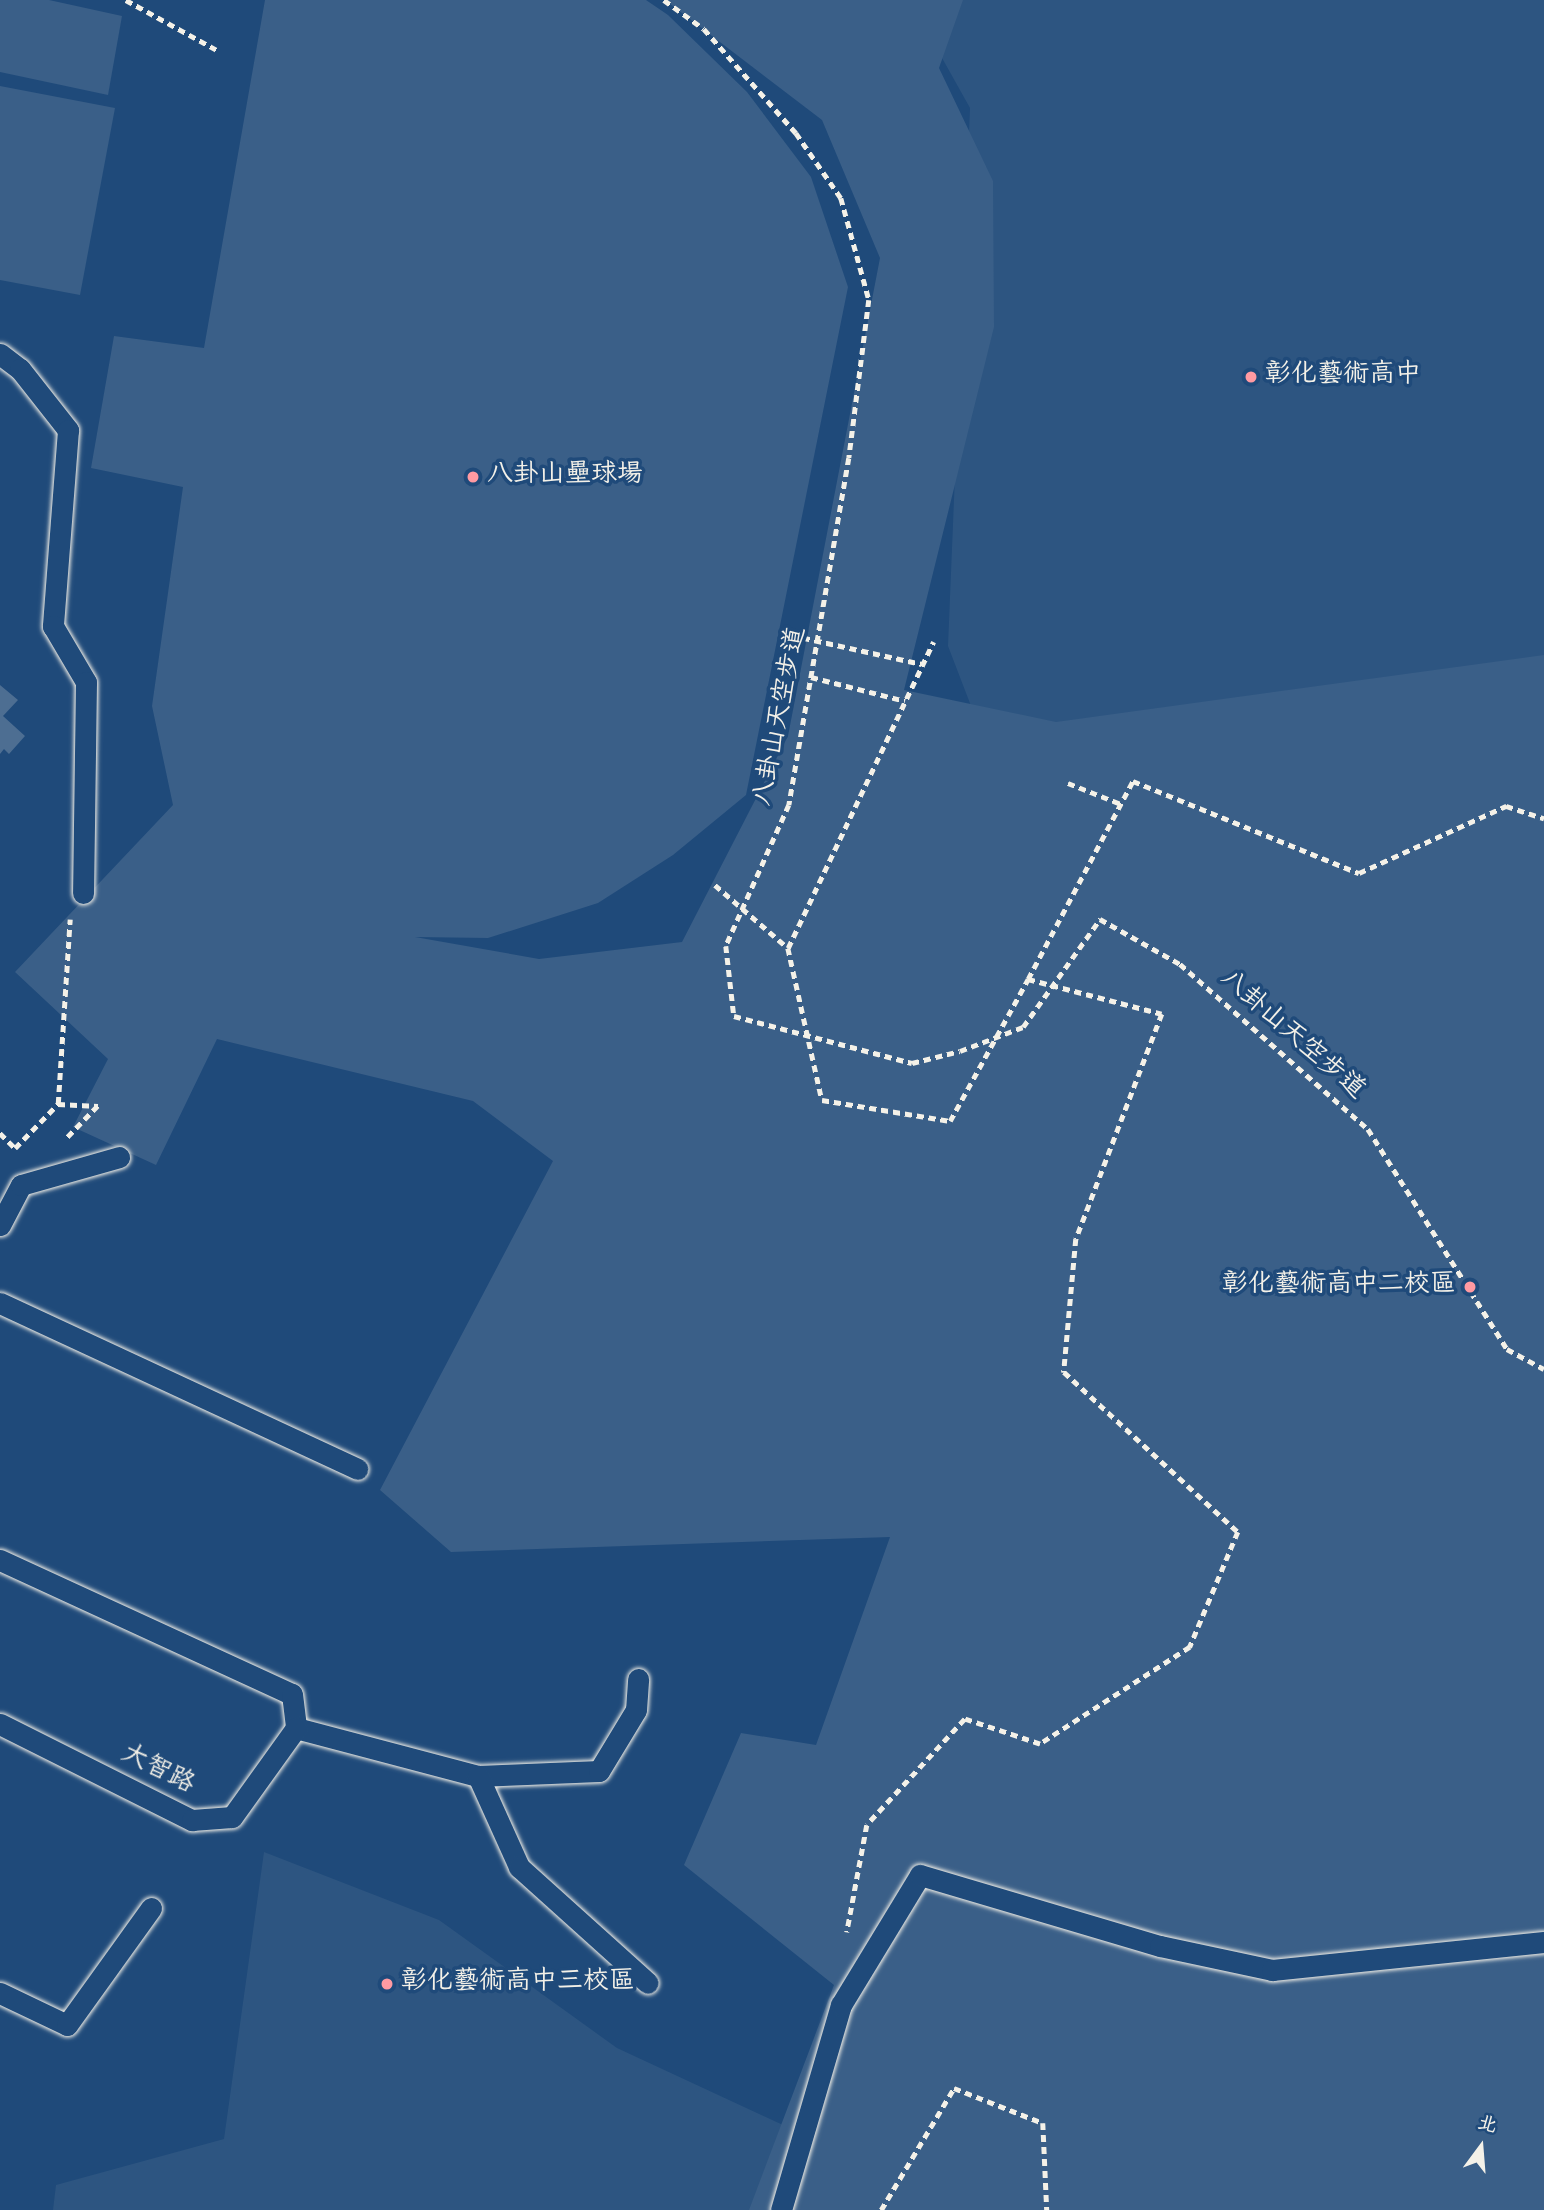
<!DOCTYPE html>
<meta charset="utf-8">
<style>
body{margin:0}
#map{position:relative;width:1544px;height:2210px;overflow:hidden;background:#1f4a7a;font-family:"Gochi Hand","LXGW WenKai TC",sans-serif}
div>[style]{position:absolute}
.built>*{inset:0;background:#2d5581}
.green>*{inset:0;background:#3a5f88}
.building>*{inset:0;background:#4d6e92}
.path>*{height:4.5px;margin-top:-2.25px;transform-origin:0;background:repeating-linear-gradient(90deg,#f4f1e8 0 7px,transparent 0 12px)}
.roads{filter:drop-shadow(0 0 2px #f4f1e8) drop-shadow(0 0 2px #f4f1e8)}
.service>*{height:21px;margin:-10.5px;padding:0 10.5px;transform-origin:10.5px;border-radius:10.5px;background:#1f4a7a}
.path-bridge>*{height:4.5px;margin-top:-2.25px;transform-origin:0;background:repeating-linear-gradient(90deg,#f4f1e8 0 7px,transparent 0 12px)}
.dots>*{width:19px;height:19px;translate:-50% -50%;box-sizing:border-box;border:4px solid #1f4a7a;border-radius:50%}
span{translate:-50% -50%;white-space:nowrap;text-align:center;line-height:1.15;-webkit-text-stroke:7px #1f4a7a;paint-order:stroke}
.poi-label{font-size:26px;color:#f4f1e8}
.left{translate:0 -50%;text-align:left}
.right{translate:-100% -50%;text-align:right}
.street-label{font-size:26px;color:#f4f1e8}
.north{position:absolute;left:1446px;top:2112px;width:70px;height:70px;-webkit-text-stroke:5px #1f4a7a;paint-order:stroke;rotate:16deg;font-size:19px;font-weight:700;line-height:28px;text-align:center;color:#f4f1e8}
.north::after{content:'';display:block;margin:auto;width:24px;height:32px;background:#f4f1e8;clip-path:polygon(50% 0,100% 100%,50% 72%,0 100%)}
</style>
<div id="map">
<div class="built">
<div style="clip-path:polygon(954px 0,1544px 0,1544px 779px,1058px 747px,971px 706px,948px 646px,970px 108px,937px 49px)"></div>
<div style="clip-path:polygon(264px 1852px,439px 1920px,617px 2048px,966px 2210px,53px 2210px,56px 2185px,224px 2139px)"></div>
</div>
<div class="green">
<div style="clip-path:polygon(0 0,49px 0,122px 16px,108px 95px,0 72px)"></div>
<div style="clip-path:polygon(265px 0,646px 0,668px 15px,747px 92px,811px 177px,848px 287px,746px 795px,673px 855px,598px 903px,488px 938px,415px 937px,539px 959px,682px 942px,788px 736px,880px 258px,822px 120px,665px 0,963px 0,939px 68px,993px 181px,994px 327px,904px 690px,1056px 722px,1544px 655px,1544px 2210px,749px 2210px,834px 1985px,684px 1865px,741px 1733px,816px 1745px,890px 1537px,451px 1552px,380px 1490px,553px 1161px,473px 1101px,217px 1039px,156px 1165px,73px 1127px,108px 1059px,15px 972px,173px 805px,152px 706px,183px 487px,91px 468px,114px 336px,204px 348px)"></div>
<div style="clip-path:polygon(0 86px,115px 108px,80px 295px,0 280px)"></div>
</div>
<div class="building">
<div style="clip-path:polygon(0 685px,18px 700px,3px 716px,25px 736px,9px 754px,4px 749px,0 754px)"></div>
</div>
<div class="path">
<div style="left:126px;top:0;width:104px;rotate:28.8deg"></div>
<div style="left:791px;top:635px;width:134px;rotate:12.5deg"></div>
<div style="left:811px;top:677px;width:97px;rotate:14.3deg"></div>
<div style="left:1068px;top:783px;width:57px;rotate:21.6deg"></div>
<div style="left:715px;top:885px;width:96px;rotate:40.8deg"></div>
<div style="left:788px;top:948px;width:339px;rotate:-64.6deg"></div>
<div style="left:788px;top:948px;width:156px;rotate:77.4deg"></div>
<div style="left:822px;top:1100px;width:130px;rotate:9.3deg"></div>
<div style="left:950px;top:1121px;width:162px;rotate:-61.2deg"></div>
<div style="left:1028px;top:979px;width:138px;rotate:14.6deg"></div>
<div style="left:1162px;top:1014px;width:241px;rotate:110.9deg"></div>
<div style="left:1076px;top:1239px;width:134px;rotate:95.2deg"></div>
<div style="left:1064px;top:1372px;width:236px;rotate:42.6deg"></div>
<div style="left:1238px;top:1532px;width:125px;rotate:112.7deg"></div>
<div style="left:1190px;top:1647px;width:179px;rotate:147.1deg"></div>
<div style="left:1040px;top:1744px;width:79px;rotate:-161.6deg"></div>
<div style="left:965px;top:1719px;width:144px;rotate:132.8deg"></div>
<div style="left:867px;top:1825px;width:109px;rotate:100.6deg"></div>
<div style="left:1028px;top:979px;width:224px;rotate:-62.1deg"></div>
<div style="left:1133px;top:781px;width:244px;rotate:22.2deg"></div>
<div style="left:1359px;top:873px;width:162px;rotate:-24.5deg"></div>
<div style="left:1506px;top:806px;width:40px;rotate:18deg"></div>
<div style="left:58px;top:1104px;width:40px;rotate:2.9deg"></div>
<div style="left:98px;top:1106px;width:46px;rotate:134.1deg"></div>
<div style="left:0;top:1133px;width:21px;rotate:45deg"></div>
<div style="left:15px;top:1148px;width:62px;rotate:-45.7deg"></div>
<div style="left:58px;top:1104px;width:185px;rotate:-86.3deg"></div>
<div style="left:881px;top:2210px;width:142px;rotate:-59.1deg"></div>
<div style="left:954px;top:2088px;width:96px;rotate:21.5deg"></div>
<div style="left:1043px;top:2123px;width:87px;rotate:87.4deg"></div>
</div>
<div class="roads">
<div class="service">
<div style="left:0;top:354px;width:25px;rotate:37deg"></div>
<div style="left:20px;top:369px;width:78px;rotate:51.8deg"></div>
<div style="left:68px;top:430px;width:197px;rotate:94.4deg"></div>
<div style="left:53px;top:626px;width:65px;rotate:59.5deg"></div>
<div style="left:86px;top:682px;width:211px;rotate:90.8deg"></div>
<div style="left:0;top:1225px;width:45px;rotate:-62.3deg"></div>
<div style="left:21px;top:1185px;width:102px;rotate:-15.9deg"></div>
<div style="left:0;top:1303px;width:394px;rotate:24.9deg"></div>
<div style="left:0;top:1560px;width:321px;rotate:24.7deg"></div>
<div style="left:292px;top:1694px;width:34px;rotate:83deg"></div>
<div style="left:296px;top:1728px;width:188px;rotate:14.8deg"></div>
<div style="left:478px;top:1776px;width:121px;rotate:-2.4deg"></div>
<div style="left:599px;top:1771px;width:71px;rotate:-58.8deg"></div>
<div style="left:636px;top:1710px;width:31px;rotate:-86deg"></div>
<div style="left:0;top:1724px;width:215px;rotate:26.6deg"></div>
<div style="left:192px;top:1820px;width:40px;rotate:-4.3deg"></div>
<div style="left:232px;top:1817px;width:110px;rotate:-54.3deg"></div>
<div style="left:478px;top:1776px;width:100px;rotate:65.7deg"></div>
<div style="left:519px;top:1867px;width:173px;rotate:42deg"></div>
<div style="left:0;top:1993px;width:74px;rotate:25.5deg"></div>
<div style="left:67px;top:2025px;width:144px;rotate:-54.3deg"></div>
<div style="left:781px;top:2210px;width:214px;rotate:-73.7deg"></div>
<div style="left:841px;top:2005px;width:152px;rotate:-58.7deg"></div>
<div style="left:920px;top:1875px;width:250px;rotate:16.5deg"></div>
<div style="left:1160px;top:1946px;width:115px;rotate:12.1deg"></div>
<div style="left:1272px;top:1970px;width:273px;rotate:-5.9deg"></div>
</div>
</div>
<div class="path-bridge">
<div style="left:664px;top:0;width:49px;rotate:35.9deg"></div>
<div style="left:704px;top:29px;width:139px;rotate:48.5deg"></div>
<div style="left:796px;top:133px;width:79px;rotate:55.3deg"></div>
<div style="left:841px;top:198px;width:106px;rotate:74.6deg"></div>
<div style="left:869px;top:300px;width:159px;rotate:97.2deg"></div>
<div style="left:849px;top:458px;width:352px;rotate:99.8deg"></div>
<div style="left:789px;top:805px;width:154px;rotate:114.1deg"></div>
<div style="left:726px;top:946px;width:70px;rotate:83.5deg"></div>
<div style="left:734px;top:1016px;width:184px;rotate:14.8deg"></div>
<div style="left:912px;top:1063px;width:49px;rotate:-14deg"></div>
<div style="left:960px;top:1051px;width:67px;rotate:-20.9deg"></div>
<div style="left:1023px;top:1027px;width:133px;rotate:-54.5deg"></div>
<div style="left:1100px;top:919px;width:92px;rotate:29.4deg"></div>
<div style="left:1180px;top:964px;width:250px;rotate:41.3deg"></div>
<div style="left:1368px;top:1129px;width:260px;rotate:57.7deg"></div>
<div style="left:1507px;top:1349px;width:42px;rotate:28.4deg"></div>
</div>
<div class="dots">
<div style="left:1251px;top:377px;background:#ff9aa2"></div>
<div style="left:473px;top:477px;background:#ff9aa2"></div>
<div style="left:1470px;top:1287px;background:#ff9aa2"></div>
<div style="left:387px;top:1984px;background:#ff9aa2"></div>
</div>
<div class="poi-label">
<span class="left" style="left:1265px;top:377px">彰化藝術高中</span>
<span class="left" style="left:487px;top:477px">八卦山壘球場</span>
<span class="right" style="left:1456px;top:1287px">彰化藝術高中二校區</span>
<span class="left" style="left:401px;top:1984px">彰化藝術高中三校區</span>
</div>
<div class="street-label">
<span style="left:782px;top:717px;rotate:-79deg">八卦山天空步道</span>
<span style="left:1291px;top:1036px;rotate:41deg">八卦山天空步道</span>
<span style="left:157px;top:1771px;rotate:27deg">大智路</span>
</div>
<div class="north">北</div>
</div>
